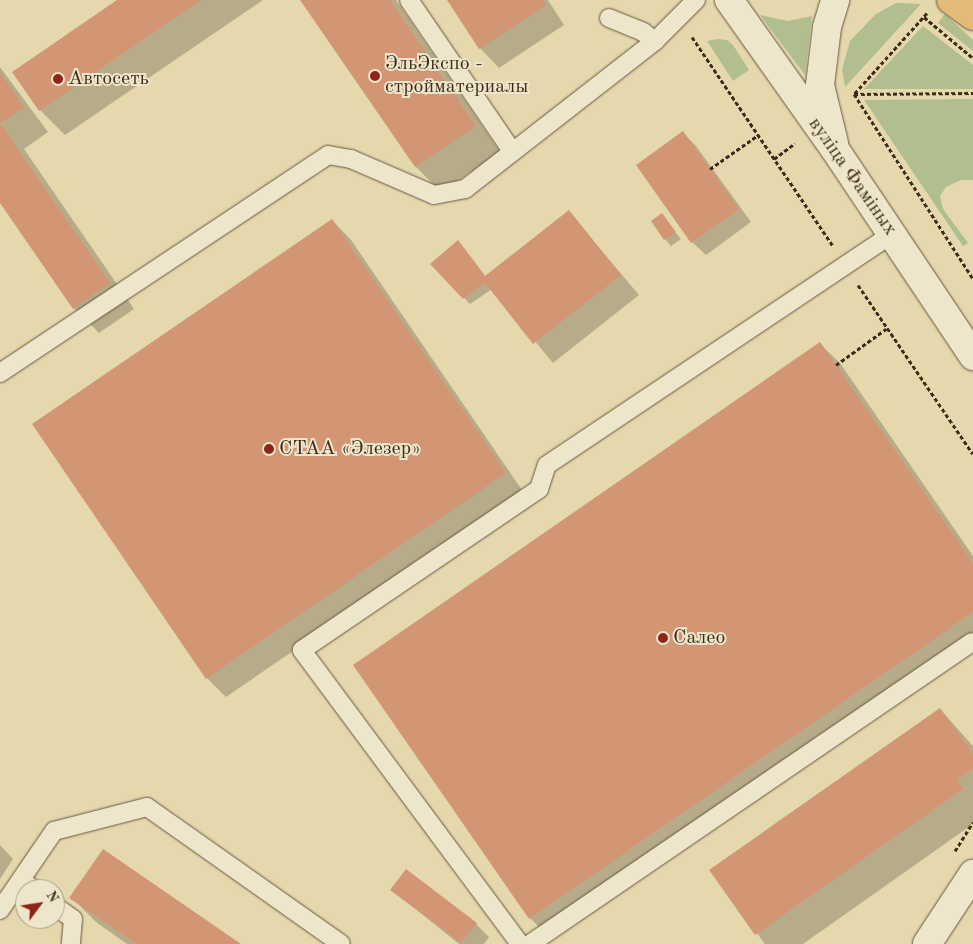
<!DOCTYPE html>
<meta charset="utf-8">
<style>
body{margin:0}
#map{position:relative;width:973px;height:944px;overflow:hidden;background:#e5d8ad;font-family:"Old Standard TT",serif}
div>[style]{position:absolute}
.green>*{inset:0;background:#b0bf8d}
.shadow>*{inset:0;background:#0003}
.building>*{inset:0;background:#d39675}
.path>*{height:3px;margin-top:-1.5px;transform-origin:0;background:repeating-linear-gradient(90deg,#3f2b1a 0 4px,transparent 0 6.5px)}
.roads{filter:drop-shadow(0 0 1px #68563f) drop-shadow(0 0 1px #68563f)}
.service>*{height:18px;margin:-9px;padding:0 9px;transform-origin:9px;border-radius:9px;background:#eee6ca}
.tertiary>*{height:28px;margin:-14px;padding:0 14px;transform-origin:14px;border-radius:14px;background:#eee6ca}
.secondary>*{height:28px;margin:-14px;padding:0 14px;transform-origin:14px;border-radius:14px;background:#eee6ca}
.primary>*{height:28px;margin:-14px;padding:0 14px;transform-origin:14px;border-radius:14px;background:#e2bc76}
.dots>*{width:14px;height:14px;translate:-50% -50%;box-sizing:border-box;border:2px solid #eee6ca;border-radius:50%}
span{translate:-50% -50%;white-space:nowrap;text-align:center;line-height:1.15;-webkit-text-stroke:4px #eee6ca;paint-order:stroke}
.poi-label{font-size:20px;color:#3f2b1a}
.left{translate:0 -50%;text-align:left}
.street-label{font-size:20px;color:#3f2b1a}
.north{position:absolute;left:15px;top:879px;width:50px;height:50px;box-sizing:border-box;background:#eee6ca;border:1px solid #a89b84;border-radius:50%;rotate:59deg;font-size:14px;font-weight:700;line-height:20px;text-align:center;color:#3f2b1a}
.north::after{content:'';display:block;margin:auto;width:18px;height:22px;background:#8f2418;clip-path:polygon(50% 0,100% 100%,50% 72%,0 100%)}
</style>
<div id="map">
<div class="green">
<div style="clip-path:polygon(896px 3px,921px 4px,845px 87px,842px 69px,850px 41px,876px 14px)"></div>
<div style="clip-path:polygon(945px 14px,973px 40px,973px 51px,938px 23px)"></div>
<div style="clip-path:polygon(760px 15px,788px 21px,812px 16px,805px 75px)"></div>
<div style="clip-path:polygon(923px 26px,973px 65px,973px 89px,864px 89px)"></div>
<div style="clip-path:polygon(718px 39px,727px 40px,733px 45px,749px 70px,733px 81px,707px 41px)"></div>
<div style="clip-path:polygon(973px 99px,973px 180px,961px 180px,946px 187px,940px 196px,943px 209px,968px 243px,963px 246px,864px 100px)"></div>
</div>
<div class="shadow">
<div style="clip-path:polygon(119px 0,263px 0,65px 135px,40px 110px,14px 72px)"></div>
<div style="clip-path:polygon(301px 0,396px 0,500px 152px,441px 192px,416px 167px)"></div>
<div style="clip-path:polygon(448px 0,548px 0,564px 25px,499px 68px,480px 48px)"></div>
<div style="clip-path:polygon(0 67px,48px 132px,24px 149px,134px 309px,99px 333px,74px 308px,0 201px)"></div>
<div style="clip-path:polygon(683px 133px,696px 146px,751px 222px,706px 255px,692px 242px)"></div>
<div style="clip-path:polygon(569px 212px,639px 295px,553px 363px,492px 289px,470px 304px,432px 264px,464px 248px,486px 277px)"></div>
<div style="clip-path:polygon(662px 215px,681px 239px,671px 246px,665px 239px)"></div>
<div style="clip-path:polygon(332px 220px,351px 240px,524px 493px,226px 697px,207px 678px)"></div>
<div style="clip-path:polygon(820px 344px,840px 363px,973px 556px,973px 644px,549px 937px,530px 918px)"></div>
<div style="clip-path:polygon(940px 709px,973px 746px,973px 824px,803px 944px,765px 944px,711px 871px)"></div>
<div style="clip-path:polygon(0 845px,13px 859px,0 879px)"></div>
<div style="clip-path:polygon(392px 890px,476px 924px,489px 937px,484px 944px,459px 944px)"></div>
<div style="clip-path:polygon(71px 897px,239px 944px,127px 944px,96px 922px)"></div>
</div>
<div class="building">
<div style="clip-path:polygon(117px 0,201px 0,39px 111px,12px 72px)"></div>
<div style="clip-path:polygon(300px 0,390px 0,476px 126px,415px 167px)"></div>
<div style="clip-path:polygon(447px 0,543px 0,546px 5px,479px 49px)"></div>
<div style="clip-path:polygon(0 72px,24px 107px,0 123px,110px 283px,73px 309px,0 203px)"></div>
<div style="clip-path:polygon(683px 131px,739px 209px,691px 243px,636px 165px)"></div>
<div style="clip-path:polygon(569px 210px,621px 275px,533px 344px,485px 283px,463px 299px,430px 264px,458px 240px,485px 276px)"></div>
<div style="clip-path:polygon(662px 213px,676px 232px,664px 240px,651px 221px)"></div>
<div style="clip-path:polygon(332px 219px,506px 473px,206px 679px,32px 424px)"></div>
<div style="clip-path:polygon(820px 342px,973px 563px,973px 612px,529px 919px,353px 665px)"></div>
<div style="clip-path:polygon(940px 708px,973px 754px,973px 769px,957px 780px,963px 789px,755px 935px,709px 870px)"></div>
<div style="clip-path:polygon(103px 849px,241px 944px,137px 944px,69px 898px)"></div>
<div style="clip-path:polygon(406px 869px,477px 923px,461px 943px,390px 890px)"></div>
</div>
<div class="path">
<div style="left:927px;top:13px;width:109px;rotate:132deg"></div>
<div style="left:854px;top:94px;width:220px;rotate:57.2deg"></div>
<div style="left:924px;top:17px;width:64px;rotate:39.9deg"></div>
<div style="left:692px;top:37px;width:252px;rotate:56deg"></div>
<div style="left:854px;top:94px;width:119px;rotate:-0.5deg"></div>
<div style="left:774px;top:159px;width:26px;rotate:-37deg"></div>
<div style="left:710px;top:169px;width:59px;rotate:-35.3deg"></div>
<div style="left:858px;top:285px;width:204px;rotate:55.8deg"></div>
<div style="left:836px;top:365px;width:62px;rotate:-35.8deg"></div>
<div style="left:955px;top:851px;width:34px;rotate:-58deg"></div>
</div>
<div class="roads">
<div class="service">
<div style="left:409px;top:0;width:183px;rotate:55.7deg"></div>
<div style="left:609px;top:18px;width:37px;rotate:22deg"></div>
<div style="left:643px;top:32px;width:15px;rotate:37deg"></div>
<div style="left:0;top:373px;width:394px;rotate:-33.6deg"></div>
<div style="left:328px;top:155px;width:23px;rotate:10deg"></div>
<div style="left:351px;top:159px;width:90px;rotate:23.4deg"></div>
<div style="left:434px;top:195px;width:32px;rotate:-11deg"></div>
<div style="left:465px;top:189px;width:241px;rotate:-37.9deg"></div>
<div style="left:655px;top:41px;width:58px;rotate:-45deg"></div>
<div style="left:21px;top:880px;width:15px;rotate:37deg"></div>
<div style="left:55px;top:906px;width:22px;rotate:36deg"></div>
<div style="left:73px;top:919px;width:25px;rotate:95deg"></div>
<div style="left:0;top:910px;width:96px;rotate:-55.6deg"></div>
<div style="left:54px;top:831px;width:96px;rotate:-14.5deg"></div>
<div style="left:147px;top:807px;width:237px;rotate:35.2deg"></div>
<div style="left:520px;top:944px;width:366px;rotate:-126.6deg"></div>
<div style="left:302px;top:650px;width:287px;rotate:-34.2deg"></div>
<div style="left:539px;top:489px;width:25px;rotate:-72deg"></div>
<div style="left:547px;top:465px;width:415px;rotate:-33.8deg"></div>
<div style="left:530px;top:944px;width:535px;rotate:-34.34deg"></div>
</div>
<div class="tertiary">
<div style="left:927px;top:944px;width:84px;rotate:-56.7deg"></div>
</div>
<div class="secondary">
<div style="left:729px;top:0;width:185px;rotate:54.7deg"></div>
<div style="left:836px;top:151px;width:247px;rotate:56.2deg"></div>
<div style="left:834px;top:143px;width:60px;rotate:-103.6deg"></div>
<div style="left:820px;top:85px;width:58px;rotate:-83.1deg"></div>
<div style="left:827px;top:27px;width:28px;rotate:-73deg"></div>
</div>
<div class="primary">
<div style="left:951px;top:0;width:27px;rotate:36deg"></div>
</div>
</div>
<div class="dots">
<div style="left:375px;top:76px;background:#8f2418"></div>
<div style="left:58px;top:79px;background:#8f2418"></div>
<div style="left:269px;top:449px;background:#8f2418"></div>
<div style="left:663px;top:638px;background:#8f2418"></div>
</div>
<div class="poi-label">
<span class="left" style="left:385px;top:76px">ЭльЭкспо -<br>стройматериалы</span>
<span class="left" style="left:68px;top:79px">Автосеть</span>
<span class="left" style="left:279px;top:449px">СТАА «Элезер»</span>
<span class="left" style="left:673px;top:638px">Салео</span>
</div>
<div class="street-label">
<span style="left:852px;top:177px;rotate:55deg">вуліца Фаміных</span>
</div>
<div class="north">N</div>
</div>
